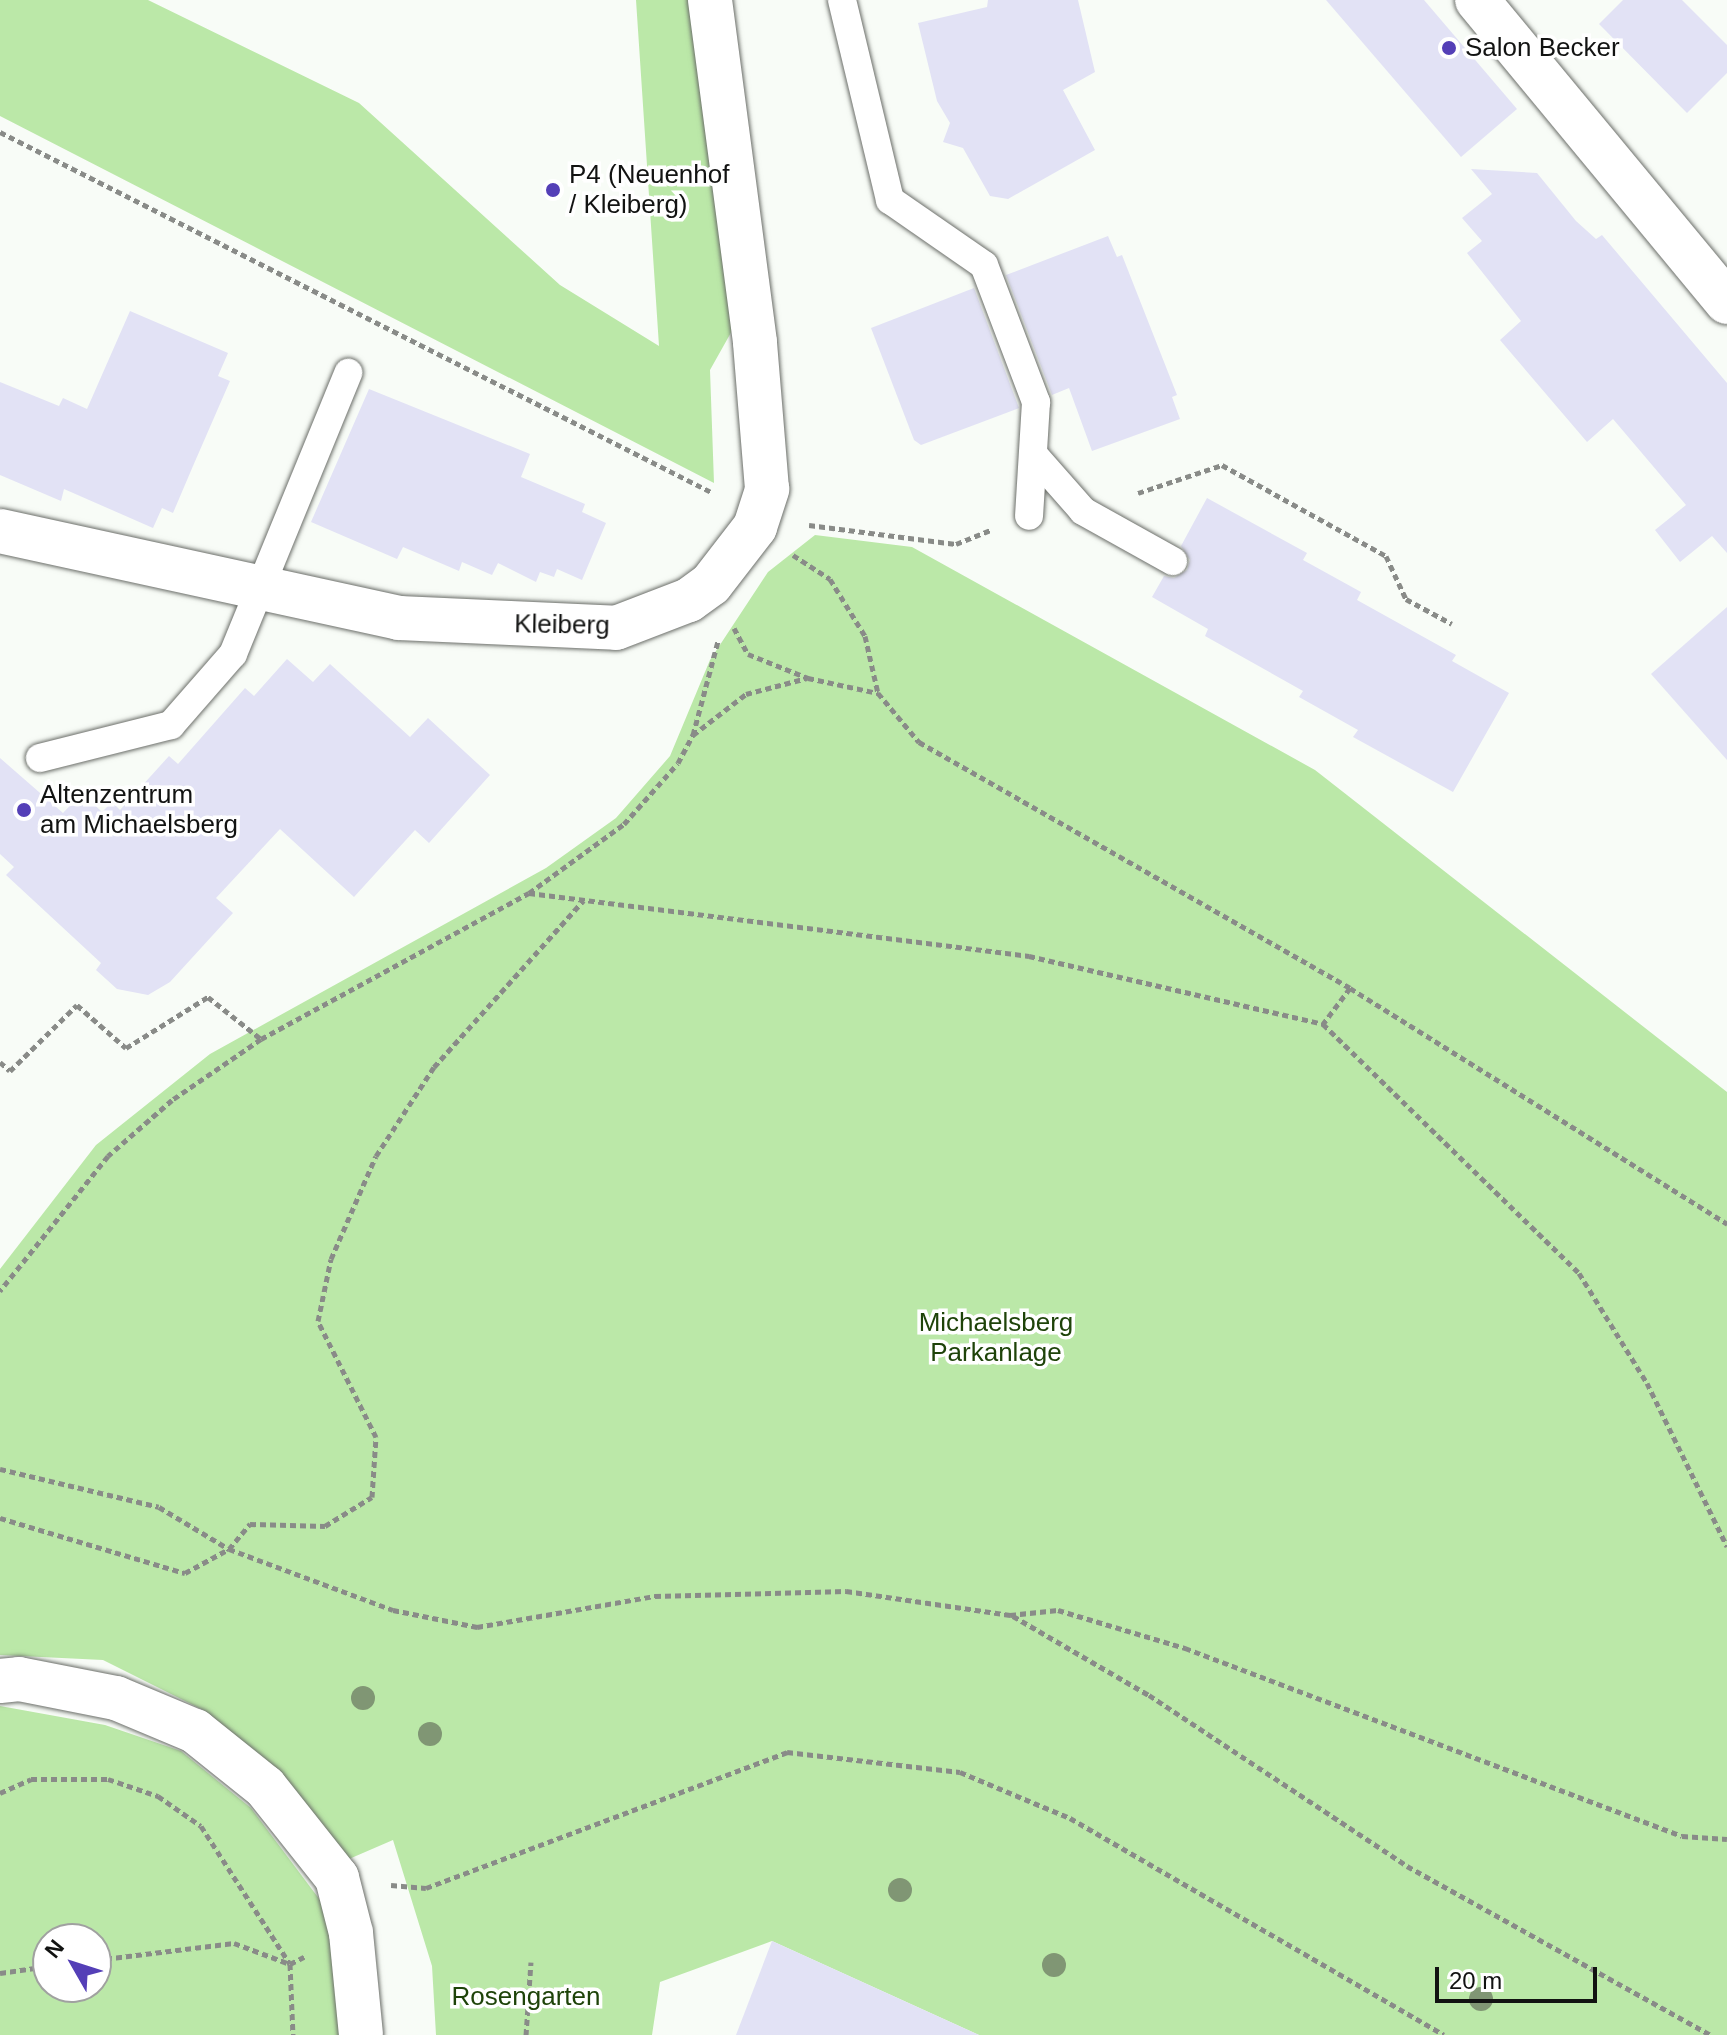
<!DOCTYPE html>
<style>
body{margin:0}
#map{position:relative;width:1727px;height:2035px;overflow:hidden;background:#f8fcf7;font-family:Helvetica,sans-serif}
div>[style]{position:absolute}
.green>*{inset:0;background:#bbe8a8}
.building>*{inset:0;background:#e2e2f5}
.path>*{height:5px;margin-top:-2.5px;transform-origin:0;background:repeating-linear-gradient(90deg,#898b88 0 6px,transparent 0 10px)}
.roads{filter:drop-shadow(0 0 2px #6c6f6a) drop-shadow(0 0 2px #6c6f6a)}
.lane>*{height:28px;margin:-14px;padding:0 14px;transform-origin:14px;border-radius:14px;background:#fff}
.street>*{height:44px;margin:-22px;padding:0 22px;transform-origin:22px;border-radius:22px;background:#fff}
.trees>*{width:24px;height:24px;margin:-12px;border-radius:50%;background:#809674}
.dots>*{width:22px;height:22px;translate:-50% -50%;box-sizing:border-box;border:4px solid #fff;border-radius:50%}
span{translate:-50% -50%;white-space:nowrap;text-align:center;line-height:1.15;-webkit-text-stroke:7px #fff;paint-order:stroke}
.poi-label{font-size:26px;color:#121312}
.left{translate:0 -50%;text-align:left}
.street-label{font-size:26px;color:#121312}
.park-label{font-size:26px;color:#1e4309}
.north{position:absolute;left:32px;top:1923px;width:80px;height:80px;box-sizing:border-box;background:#fff;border:2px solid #a0a1a0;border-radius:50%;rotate:309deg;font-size:22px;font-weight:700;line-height:32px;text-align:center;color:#121312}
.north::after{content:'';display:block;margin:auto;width:28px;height:36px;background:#543fb7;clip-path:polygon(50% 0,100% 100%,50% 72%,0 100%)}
.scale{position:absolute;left:1435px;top:1967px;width:162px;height:36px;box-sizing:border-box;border:4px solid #121312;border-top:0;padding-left:10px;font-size:24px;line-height:28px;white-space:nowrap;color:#121312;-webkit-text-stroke:6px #fff;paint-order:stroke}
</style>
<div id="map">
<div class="green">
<div style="clip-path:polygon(0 0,148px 0,359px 103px,560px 285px,659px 346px,636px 0,695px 0,742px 313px,710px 370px,714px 483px,0 116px)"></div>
<div style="clip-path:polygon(815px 535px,912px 547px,1315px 770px,1727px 1092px,1727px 2035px,979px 2035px,772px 1941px,660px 1982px,652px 2035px,436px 2035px,432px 1966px,393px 1840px,349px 1859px,280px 1773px,207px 1712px,103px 1660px,0 1655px,0 1269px,96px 1145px,210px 1054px,546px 868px,616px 818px,670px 756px,710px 660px,768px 572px)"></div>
<div style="clip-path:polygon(evenodd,0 1706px,105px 1725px,181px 1751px,251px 1808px,329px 1912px,350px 2035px,0 2035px,0 1706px,48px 1939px,96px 1939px,96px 1987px,48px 1987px,48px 1939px)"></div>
</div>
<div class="building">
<div style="clip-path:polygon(988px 0,1078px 0,1095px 72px,1063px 90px,1095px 150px,1008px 199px,990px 196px,963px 148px,943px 142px,950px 123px,937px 101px,918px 23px,987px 7px)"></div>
<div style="clip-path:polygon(1326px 0,1424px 0,1517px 109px,1461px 157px)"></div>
<div style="clip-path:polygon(1623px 0,1682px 0,1727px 45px,1727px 73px,1687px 113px,1599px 24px)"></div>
<div style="clip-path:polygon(1471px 169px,1537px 173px,1576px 221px,1596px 239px,1602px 235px,1727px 383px,1727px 553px,1712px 536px,1680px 562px,1655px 530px,1686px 505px,1613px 419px,1587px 442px,1500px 340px,1521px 321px,1467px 253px,1482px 241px,1462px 218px,1492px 194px)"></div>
<div style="clip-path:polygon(1108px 236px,1117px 257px,1122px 255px,1177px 395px,1172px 397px,1180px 419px,1092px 451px,1069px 388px,1052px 395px,1006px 275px)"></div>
<div style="clip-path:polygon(974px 288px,1019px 408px,921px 445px,914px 440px,871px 328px)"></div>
<div style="clip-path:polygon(130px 311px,228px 353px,218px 376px,230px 381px,193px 466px,173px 513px,162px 508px,153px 528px,64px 489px,61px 501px,0 475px,0 382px,59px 406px,63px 398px,87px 409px)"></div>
<div style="clip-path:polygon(369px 389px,530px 454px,521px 477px,585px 504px,582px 512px,606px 523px,582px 580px,557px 569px,554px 577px,540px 572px,536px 582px,498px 563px,492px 575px,462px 562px,459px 571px,403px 547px,397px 559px,311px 522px)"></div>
<div style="clip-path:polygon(1207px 498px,1307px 553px,1303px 560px,1361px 592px,1357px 600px,1456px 655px,1452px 661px,1509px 693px,1453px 792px,1353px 737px,1358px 730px,1299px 697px,1303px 691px,1205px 636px,1208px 629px,1152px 597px,1164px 576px,1174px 578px,1187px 570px,1190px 560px,1181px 546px)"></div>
<div style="clip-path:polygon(1727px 607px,1727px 760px,1651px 674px)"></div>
<div style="clip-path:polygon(287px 659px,313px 682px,330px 664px,410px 737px,428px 718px,490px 775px,429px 843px,415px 830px,354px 897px,280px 829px,216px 898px,233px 913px,170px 982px,148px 995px,117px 989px,96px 970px,101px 963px,6px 875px,14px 867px,0 854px,0 758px,63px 813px,82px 793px,102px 812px,112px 802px,120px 810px,169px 756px,178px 764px,245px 688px,254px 696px)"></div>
<div style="clip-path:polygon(772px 1941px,979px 2035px,736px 2035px)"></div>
</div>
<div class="path">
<div style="left:0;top:132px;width:799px;rotate:26.85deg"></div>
<div style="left:1138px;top:493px;width:89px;rotate:-18.4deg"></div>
<div style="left:1222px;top:465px;width:188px;rotate:29deg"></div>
<div style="left:1386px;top:556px;width:47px;rotate:65.1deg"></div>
<div style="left:1406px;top:599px;width:52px;rotate:28.5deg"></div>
<div style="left:809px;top:525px;width:148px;rotate:7.4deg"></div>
<div style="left:956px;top:544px;width:37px;rotate:-22deg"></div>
<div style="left:793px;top:555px;width:44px;rotate:33deg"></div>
<div style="left:830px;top:579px;width:67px;rotate:58.4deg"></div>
<div style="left:865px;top:636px;width:58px;rotate:77.2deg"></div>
<div style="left:878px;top:693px;width:64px;rotate:50.1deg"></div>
<div style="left:919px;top:742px;width:496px;rotate:29.7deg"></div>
<div style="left:1350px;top:988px;width:445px;rotate:32deg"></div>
<div style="left:734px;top:628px;width:30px;rotate:62deg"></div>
<div style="left:748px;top:654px;width:65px;rotate:21.8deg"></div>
<div style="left:808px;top:678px;width:72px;rotate:12.1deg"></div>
<div style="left:693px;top:735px;width:67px;rotate:-37.7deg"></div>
<div style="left:746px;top:694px;width:63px;rotate:-14.7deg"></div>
<div style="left:529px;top:893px;width:504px;rotate:7.18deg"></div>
<div style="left:1029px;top:956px;width:302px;rotate:13deg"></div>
<div style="left:1350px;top:988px;width:45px;rotate:126.9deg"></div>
<div style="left:1323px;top:1024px;width:357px;rotate:44.2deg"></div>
<div style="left:1579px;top:1273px;width:129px;rotate:58.3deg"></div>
<div style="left:1647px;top:1383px;width:182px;rotate:63.9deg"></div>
<div style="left:261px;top:1039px;width:305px;rotate:-28.6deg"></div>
<div style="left:529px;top:893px;width:117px;rotate:-36deg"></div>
<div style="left:624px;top:824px;width:81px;rotate:-48.5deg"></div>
<div style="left:678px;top:763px;width:32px;rotate:-62deg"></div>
<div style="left:693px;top:735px;width:97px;rotate:-75.1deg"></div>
<div style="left:0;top:1062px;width:13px;rotate:42deg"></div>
<div style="left:10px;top:1071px;width:94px;rotate:-44.6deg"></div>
<div style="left:77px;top:1005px;width:65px;rotate:41.3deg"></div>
<div style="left:126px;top:1048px;width:97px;rotate:-31.9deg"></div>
<div style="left:208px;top:997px;width:68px;rotate:38.4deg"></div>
<div style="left:261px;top:1039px;width:108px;rotate:145.6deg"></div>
<div style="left:172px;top:1100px;width:85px;rotate:138.8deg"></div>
<div style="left:108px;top:1156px;width:173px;rotate:128.7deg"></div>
<div style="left:0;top:1469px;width:163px;rotate:13.4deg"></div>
<div style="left:159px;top:1507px;width:82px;rotate:31deg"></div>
<div style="left:229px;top:1549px;width:33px;rotate:-50deg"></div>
<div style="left:250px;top:1524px;width:75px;rotate:1.5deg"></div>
<div style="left:325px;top:1526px;width:55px;rotate:-31.7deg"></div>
<div style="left:372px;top:1497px;width:60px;rotate:-86.2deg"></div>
<div style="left:376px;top:1437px;width:130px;rotate:-116.6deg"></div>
<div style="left:318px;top:1321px;width:63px;rotate:-78.2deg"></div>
<div style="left:331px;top:1259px;width:112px;rotate:-66.4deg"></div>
<div style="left:376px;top:1156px;width:106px;rotate:-56.9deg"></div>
<div style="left:434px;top:1067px;width:224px;rotate:-48.1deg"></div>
<div style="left:0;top:1518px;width:193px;rotate:16.6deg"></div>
<div style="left:185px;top:1573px;width:50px;rotate:-28.6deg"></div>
<div style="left:229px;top:1549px;width:175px;rotate:20.4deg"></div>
<div style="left:393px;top:1610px;width:86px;rotate:11.4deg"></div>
<div style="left:477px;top:1627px;width:181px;rotate:-9.9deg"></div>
<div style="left:655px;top:1596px;width:191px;rotate:-1.5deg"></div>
<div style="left:846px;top:1591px;width:166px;rotate:8.3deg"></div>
<div style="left:1010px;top:1615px;width:48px;rotate:-5.9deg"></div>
<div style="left:1058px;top:1610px;width:133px;rotate:16.7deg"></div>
<div style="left:1185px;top:1648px;width:531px;rotate:20.72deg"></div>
<div style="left:1682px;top:1836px;width:45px;rotate:3.8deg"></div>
<div style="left:1013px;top:1616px;width:157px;rotate:30.2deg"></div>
<div style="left:1149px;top:1695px;width:310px;rotate:33.5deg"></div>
<div style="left:1407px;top:1866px;width:348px;rotate:29.1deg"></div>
<div style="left:0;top:1793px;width:34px;rotate:-24deg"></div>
<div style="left:31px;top:1779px;width:77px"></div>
<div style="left:108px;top:1779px;width:53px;rotate:18.8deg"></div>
<div style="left:158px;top:1796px;width:52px;rotate:34.9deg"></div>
<div style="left:201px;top:1826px;width:164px;rotate:57.2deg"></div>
<div style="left:290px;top:1964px;width:71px;rotate:87.6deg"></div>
<div style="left:391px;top:1885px;width:35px;rotate:5deg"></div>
<div style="left:426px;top:1888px;width:386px;rotate:-20.6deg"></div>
<div style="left:787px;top:1752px;width:174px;rotate:6.6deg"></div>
<div style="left:960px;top:1772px;width:119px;rotate:22.7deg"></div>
<div style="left:1070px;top:1818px;width:432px;rotate:30.1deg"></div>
<div style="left:96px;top:1960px;width:139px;rotate:-7deg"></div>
<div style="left:234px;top:1943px;width:60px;rotate:20.6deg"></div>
<div style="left:290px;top:1964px;width:16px;rotate:-27deg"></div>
<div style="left:0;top:1973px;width:49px;rotate:-8.3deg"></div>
<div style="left:526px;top:2035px;width:73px;rotate:-86.1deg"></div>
</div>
<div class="roads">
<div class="lane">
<div style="left:842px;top:0;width:206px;rotate:76.5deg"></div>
<div style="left:890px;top:200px;width:114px;rotate:34.7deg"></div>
<div style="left:984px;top:265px;width:147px;rotate:69.2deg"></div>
<div style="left:1036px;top:402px;width:114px;rotate:93.5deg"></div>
<div style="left:1033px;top:454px;width:76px;rotate:48.7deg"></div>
<div style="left:1083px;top:511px;width:103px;rotate:29.1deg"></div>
<div style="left:40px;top:758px;width:135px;rotate:-14.1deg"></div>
<div style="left:171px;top:725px;width:94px;rotate:-48.9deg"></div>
<div style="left:233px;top:654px;width:304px;rotate:-67.7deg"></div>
</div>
<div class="street">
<div style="left:1477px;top:0;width:392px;rotate:50.4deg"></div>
<div style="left:0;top:531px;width:408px;rotate:12.3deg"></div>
<div style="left:399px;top:618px;width:217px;rotate:2.6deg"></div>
<div style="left:616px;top:628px;width:78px;rotate:-21deg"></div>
<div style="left:689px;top:600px;width:27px;rotate:-36deg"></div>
<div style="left:711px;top:584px;width:72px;rotate:-52.3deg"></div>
<div style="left:755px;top:527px;width:40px;rotate:-72deg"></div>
<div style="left:767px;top:489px;width:147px;rotate:-94.7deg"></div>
<div style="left:755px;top:342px;width:345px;rotate:-97.5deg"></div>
<div style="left:0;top:1681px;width:19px;rotate:-6deg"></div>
<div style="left:19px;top:1679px;width:99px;rotate:11.1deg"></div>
<div style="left:116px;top:1698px;width:86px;rotate:22.7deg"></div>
<div style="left:195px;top:1731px;width:90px;rotate:38.7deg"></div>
<div style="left:265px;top:1787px;width:116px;rotate:51.6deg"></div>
<div style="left:337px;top:1878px;width:57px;rotate:75.7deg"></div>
<div style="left:351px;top:1933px;width:102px;rotate:84.4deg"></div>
</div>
</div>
<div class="trees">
<div style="left:363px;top:1698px"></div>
<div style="left:430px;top:1734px"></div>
<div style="left:900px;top:1890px"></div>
<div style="left:1054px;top:1965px"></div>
<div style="left:1481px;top:1999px"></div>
</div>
<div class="dots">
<div style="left:1449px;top:48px;background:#543fb7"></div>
<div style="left:553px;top:190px;background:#543fb7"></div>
<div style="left:24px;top:810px;background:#543fb7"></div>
</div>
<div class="poi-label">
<span class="left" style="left:1465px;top:48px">Salon Becker</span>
<span class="left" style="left:569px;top:190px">P4 (Neuenhof<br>/ Kleiberg)</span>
<span class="left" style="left:40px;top:810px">Altenzentrum<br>am Michaelsberg</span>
</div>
<div class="street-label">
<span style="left:562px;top:625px;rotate:1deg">Kleiberg</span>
</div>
<div class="park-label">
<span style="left:996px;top:1338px">Michaelsberg<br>Parkanlage</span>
<span style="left:526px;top:1997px">Rosengarten</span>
</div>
<div class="north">N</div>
<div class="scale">20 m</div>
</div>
